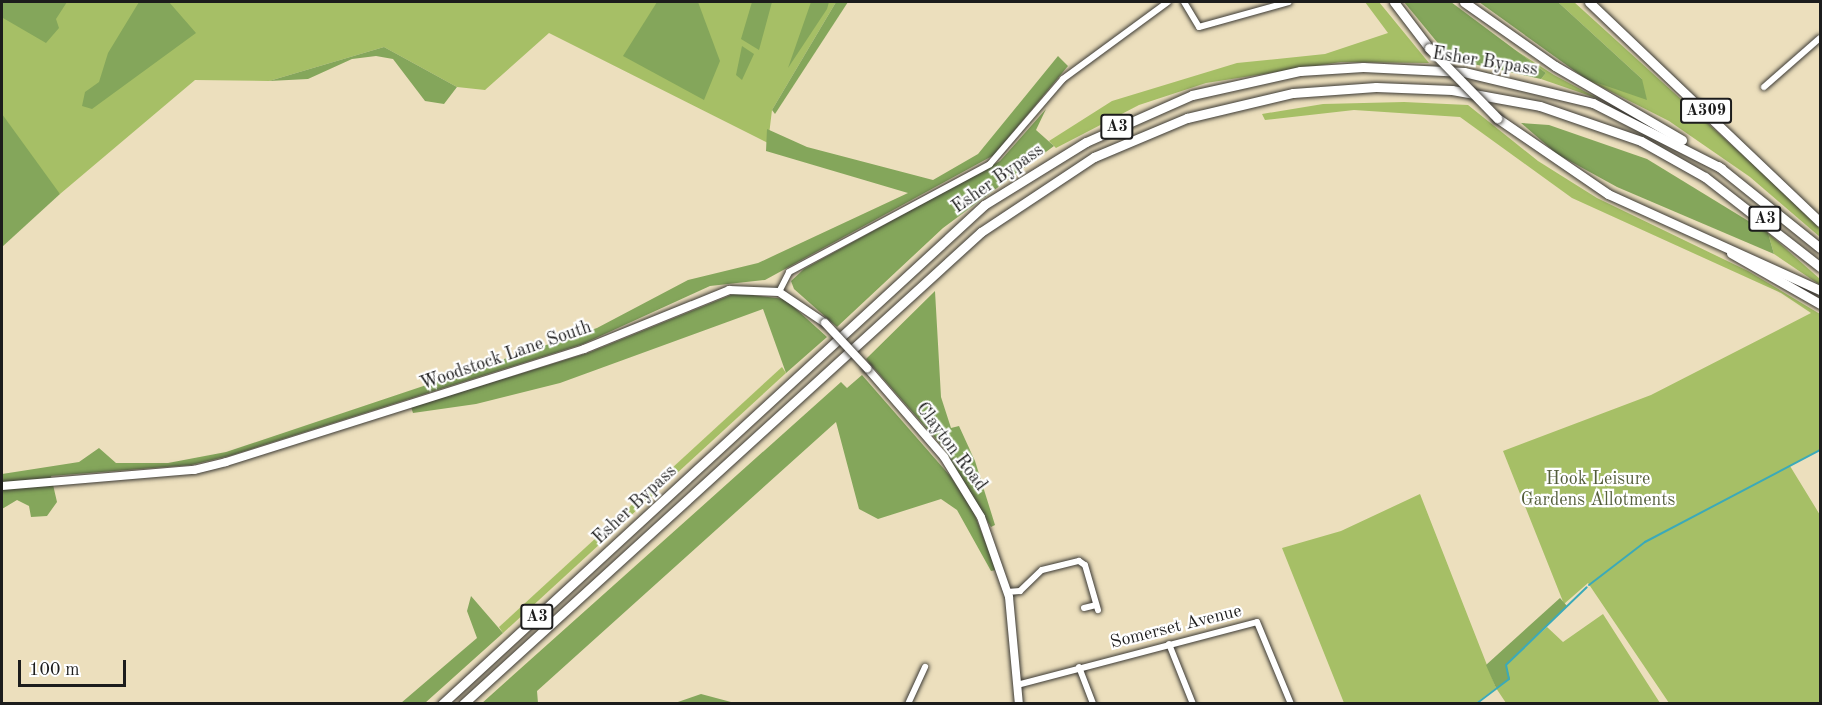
<!DOCTYPE html>
<style>
body{margin:0}
#map{position:relative;width:1822px;height:705px;overflow:hidden;background:#ecdfbd;font-family:"Old Standard TT",serif}
div>[style]{position:absolute}
.green>*{inset:0;background:#a6bf66}
.forest>*{inset:0;background:#84a65b}
.stream>*{height:2px;margin:-1px;padding:0 1px;transform-origin:1px;border-radius:1px;background:#3baab9}
.roads{filter:drop-shadow(0 0 2px #3b3934) drop-shadow(0 0 2px #3b3934)}
.minor>*{height:6px;margin:-3px;padding:0 3px;transform-origin:3px;border-radius:3px;background:#fff}
.tertiary>*{height:8px;margin:-4px;padding:0 4px;transform-origin:4px;border-radius:4px;background:#fff}
.trunk>*{height:9px;margin:-4.5px;padding:0 4.5px;transform-origin:4.5px;border-radius:4.5px;background:#fff}
.bridges{filter:drop-shadow(0 0 2px #3b3934) drop-shadow(0 0 2px #3b3934)}
.tertiary-bridge>*{height:8px;margin:-4px;padding:0 4px;transform-origin:4px;border-radius:4px;background:#fff}
.trunk-bridge>*{height:9px;margin:-4.5px;padding:0 4.5px;transform-origin:4.5px;border-radius:4.5px;background:#fff}
span{translate:-50% -50%;white-space:nowrap;text-align:center;line-height:1.15;-webkit-text-stroke:4.5px #fff;paint-order:stroke}
.shield-label span{padding:2px 4px;background:#fff;border:2px solid;border-radius:4px;-webkit-text-stroke-width:0}
.shield-label{font-size:16px;color:#1c1c1c;font-weight:700}
.street-label{font-size:18px;color:#1c1c1c}
.park-label{font-size:18px;color:#535d3a}
.frame{position:absolute;inset:0;border:3px solid #1c1c1c;pointer-events:none}
.scale{position:absolute;left:18px;top:660px;width:108px;height:27px;box-sizing:border-box;border:3px solid #1c1c1c;border-top:0;padding-left:8px;font-size:18px;line-height:21px;white-space:nowrap;color:#1c1c1c;-webkit-text-stroke:4px #fff;paint-order:stroke}
</style>
<div id="map">
<div class="green">
<div style="clip-path:polygon(2px 2px,836px 2px,772px 110px,768px 143px,549px 33px,485px 90px,457px 87px,384px 47px,269px 81px,195px 80px,60px 194px,2px 149px)"></div>
<div style="clip-path:polygon(1365px 2px,1379px 2px,1429px 63px,1341px 62px,1206px 83px,1139px 105px,1056px 148px,1049px 141px,1112px 101px,1237px 63px,1325px 54px,1388px 33px)"></div>
<div style="clip-path:polygon(1474px 2px,1586px 79px,1642px 79px,1558px 2px,1574px 2px,1792px 200px,1820px 229px,1820px 237px,1750px 177px,1669px 121px,1586px 79px)"></div>
<div style="clip-path:polygon(1515px 50px,1554px 75px,1599px 99px,1541px 79px,1546px 73px)"></div>
<div style="clip-path:polygon(1404px 102px,1468px 105px,1538px 161px,1597px 198px,1748px 271px,1820px 314px,1820px 450px,1790px 466px,1820px 515px,1820px 703px,1669px 703px,1588px 583px,1564px 604px,1503px 451px,1651px 395px,1811px 313px,1781px 293px,1572px 198px,1460px 117px,1354px 110px,1265px 120px,1262px 114px,1323px 104px)"></div>
<div style="clip-path:polygon(1768px 233px,1820px 279px,1820px 285px,1774px 254px)"></div>
<div style="clip-path:polygon(782px 367px,786px 373px,503px 633px,499px 627px)"></div>
<div style="clip-path:polygon(1420px 494px,1496px 688px,1505px 665px,1547px 627px,1563px 642px,1603px 614px,1660px 703px,1506px 703px,1496px 688px,1476px 703px,1344px 703px,1282px 548px,1341px 531px)"></div>
</div>
<div class="forest">
<div style="clip-path:polygon(2px 2px,67px 2px,56px 19px,59px 28px,46px 43px,3px 18px)"></div>
<div style="clip-path:polygon(139px 2px,169px 2px,196px 33px,92px 109px,82px 106px,85px 92px,99px 82px,108px 53px)"></div>
<div style="clip-path:polygon(657px 2px,698px 2px,720px 61px,704px 100px,623px 56px)"></div>
<div style="clip-path:polygon(752px 2px,772px 2px,759px 50px,741px 39px)"></div>
<div style="clip-path:polygon(811px 2px,829px 2px,827px 9px,788px 68px)"></div>
<div style="clip-path:polygon(836px 2px,848px 2px,775px 114px,772px 110px)"></div>
<div style="clip-path:polygon(1404px 2px,1451px 2px,1546px 73px,1541px 79px,1451px 59px)"></div>
<div style="clip-path:polygon(1479px 2px,1558px 2px,1642px 79px,1647px 100px,1586px 79px)"></div>
<div style="clip-path:polygon(742px 46px,754px 54px,742px 80px,736px 75px)"></div>
<div style="clip-path:polygon(384px 47px,457px 87px,444px 104px,425px 101px,393px 59px,376px 56px,352px 59px,308px 79px,269px 81px)"></div>
<div style="clip-path:polygon(1058px 56px,1068px 66px,994px 155px,765px 280px,710px 286px,583px 344px,229px 456px,191px 465px,51px 476px,57px 502px,47px 516px,31px 517px,29px 506px,17px 500px,2px 509px,2px 474px,79px 462px,99px 448px,116px 463px,168px 463px,226px 452px,597px 328px,688px 280px,758px 263px,908px 193px,766px 151px,767px 129px,807px 147px,933px 180px,978px 154px)"></div>
<div style="clip-path:polygon(1046px 109px,1036px 130px,1054px 146px,943px 228px,837px 327px,794px 289px,791px 281px,804px 269px,1000px 161px)"></div>
<div style="clip-path:polygon(2px 114px,60px 194px,2px 247px)"></div>
<div style="clip-path:polygon(1521px 123px,1549px 125px,1647px 159px,1768px 233px,1774px 254px,1617px 187px,1557px 154px)"></div>
<div style="clip-path:polygon(935px 291px,941px 397px,951px 428px,959px 426px,975px 461px,995px 525px,991px 527px,943px 447px,866px 359px)"></div>
<div style="clip-path:polygon(736px 293px,785px 299px,827px 337px,786px 373px,763px 309px,560px 383px,476px 404px,413px 413px,411px 407px,588px 353px)"></div>
<div style="clip-path:polygon(862px 375px,951px 477px,974px 513px,996px 570px,991px 571px,957px 510px,941px 499px,878px 519px,859px 509px,836px 422px,537px 691px,538px 703px,481px 704px,841px 382px,847px 388px)"></div>
<div style="clip-path:polygon(471px 596px,503px 633px,425px 703px,401px 703px,477px 638px,467px 611px)"></div>
<div style="clip-path:polygon(1560px 598px,1567px 606px,1506px 665px,1510px 679px,1496px 688px,1486px 665px)"></div>
<div style="clip-path:polygon(701px 694px,731px 702px,732px 703px,675px 703px)"></div>
</div>
<div class="stream">
<div style="left:1589px;top:585px;width:71px;rotate:-37.5deg"></div>
<div style="left:1645px;top:542px;width:198px;rotate:-27.7deg"></div>
<div style="left:1476px;top:704px;width:41px;rotate:-37.1deg"></div>
<div style="left:1509px;top:679px;width:14px;rotate:-102deg"></div>
<div style="left:1506px;top:665px;width:112px;rotate:-43.9deg"></div>
</div>
<div class="roads">
<div class="minor">
<div style="left:1184px;top:2px;width:29px;rotate:59deg"></div>
<div style="left:1199px;top:27px;width:93px;rotate:-15.5deg"></div>
<div style="left:1764px;top:87px;width:74px;rotate:-41.2deg"></div>
<div style="left:779px;top:292px;width:22px;rotate:-63deg"></div>
<div style="left:789px;top:272px;width:228px;rotate:-28.2deg"></div>
<div style="left:990px;top:164px;width:112px;rotate:-49.3deg"></div>
<div style="left:1063px;top:79px;width:130px;rotate:-36.3deg"></div>
<div style="left:1007px;top:592px;width:13px;rotate:-4deg"></div>
<div style="left:1020px;top:591px;width:30px;rotate:-44deg"></div>
<div style="left:1042px;top:570px;width:38px;rotate:-14deg"></div>
<div style="left:1079px;top:561px;width:7px;rotate:34deg"></div>
<div style="left:1085px;top:565px;width:47px;rotate:73.9deg"></div>
<div style="left:1084px;top:608px;width:12px;rotate:-14deg"></div>
<div style="left:1169px;top:644px;width:65px;rotate:68.2deg"></div>
<div style="left:1079px;top:667px;width:40px;rotate:69deg"></div>
<div style="left:1017px;top:685px;width:248px;rotate:-14.7deg"></div>
<div style="left:1257px;top:622px;width:89px;rotate:67.5deg"></div>
<div style="left:908px;top:704px;width:41px;rotate:-65.3deg"></div>
</div>
<div class="tertiary">
<div style="left:867px;top:368px;width:118px;rotate:49.1deg"></div>
<div style="left:944px;top:457px;width:70px;rotate:58.3deg"></div>
<div style="left:981px;top:517px;width:85px;rotate:70.7deg"></div>
<div style="left:1009px;top:597px;width:107px;rotate:84.7deg"></div>
<div style="left:2px;top:486px;width:193px;rotate:-4.8deg"></div>
<div style="left:194px;top:470px;width:33px;rotate:-14deg"></div>
<div style="left:226px;top:462px;width:375px;rotate:-17.5deg"></div>
<div style="left:584px;top:349px;width:157px;rotate:-22.1deg"></div>
<div style="left:729px;top:290px;width:50px;rotate:2.3deg"></div>
<div style="left:779px;top:292px;width:55px;rotate:34deg"></div>
</div>
<div class="trunk">
<div style="left:1394px;top:2px;width:58px;rotate:52.7deg"></div>
<div style="left:1464px;top:2px;width:111px;rotate:35.1deg"></div>
<div style="left:1555px;top:66px;width:147px;rotate:30.2deg"></div>
<div style="left:1589px;top:2px;width:319px;rotate:43.6deg"></div>
<div style="left:1497px;top:118px;width:135px;rotate:34.4deg"></div>
<div style="left:1608px;top:194px;width:233px;rotate:24.4deg"></div>
<div style="left:1718px;top:166px;width:131px;rotate:38.8deg"></div>
<div style="left:1731px;top:253px;width:103px;rotate:29.8deg"></div>
<div style="left:442px;top:704px;width:737px;rotate:-42.63deg"></div>
<div style="left:984px;top:205px;width:120px;rotate:-31.7deg"></div>
<div style="left:1086px;top:142px;width:116px;rotate:-23.9deg"></div>
<div style="left:1192px;top:95px;width:111px;rotate:-12.5deg"></div>
<div style="left:1300px;top:71px;width:63px;rotate:-3.6deg"></div>
<div style="left:1363px;top:67px;width:101px;rotate:2.8deg"></div>
<div style="left:1464px;top:72px;width:133px;rotate:13.5deg"></div>
<div style="left:1593px;top:103px;width:144px;rotate:26.9deg"></div>
<div style="left:463px;top:704px;width:701px;rotate:-42.34deg"></div>
<div style="left:981px;top:232px;width:136px;rotate:-33.6deg"></div>
<div style="left:1094px;top:157px;width:101px;rotate:-22.8deg"></div>
<div style="left:1187px;top:118px;width:109px;rotate:-13.3deg"></div>
<div style="left:1293px;top:93px;width:83px;rotate:-4.1deg"></div>
<div style="left:1376px;top:87px;width:76px;rotate:2.3deg"></div>
<div style="left:1452px;top:90px;width:89px;rotate:10.3deg"></div>
<div style="left:1540px;top:106px;width:107px;rotate:19.1deg"></div>
<div style="left:1641px;top:141px;width:73px;rotate:29.4deg"></div>
<div style="left:1705px;top:177px;width:146px;rotate:38deg"></div>
</div>
</div>
<div class="bridges">
<div class="tertiary-bridge">
<div style="left:825px;top:323px;width:62px;rotate:47deg"></div>
</div>
<div class="trunk-bridge">
<div style="left:1429px;top:48px;width:98px;rotate:45.8deg"></div>
</div>
</div>
<div class="shield-label">
<span style="left:1706px;top:111px">A309</span>
<span style="left:1117px;top:127px">A3</span>
<span style="left:1765px;top:219px">A3</span>
<span style="left:537px;top:617px">A3</span>
</div>
<div class="street-label">
<span style="left:1485px;top:62px;rotate:9deg">Esher Bypass</span>
<span style="left:998px;top:179px;rotate:-35deg">Esher Bypass</span>
<span style="left:506px;top:356px;rotate:-19deg">Woodstock Lane South</span>
<span style="left:951px;top:447px;rotate:53deg">Clayton Road</span>
<span style="left:635px;top:505px;rotate:-43deg">Esher Bypass</span>
<span style="left:1176px;top:627px;rotate:-14deg">Somerset Avenue</span>
</div>
<div class="park-label">
<span style="left:1598px;top:490px">Hook Leisure<br>Gardens Allotments</span>
</div>
<div class="frame"></div>
<div class="scale">100 m</div>
</div>
